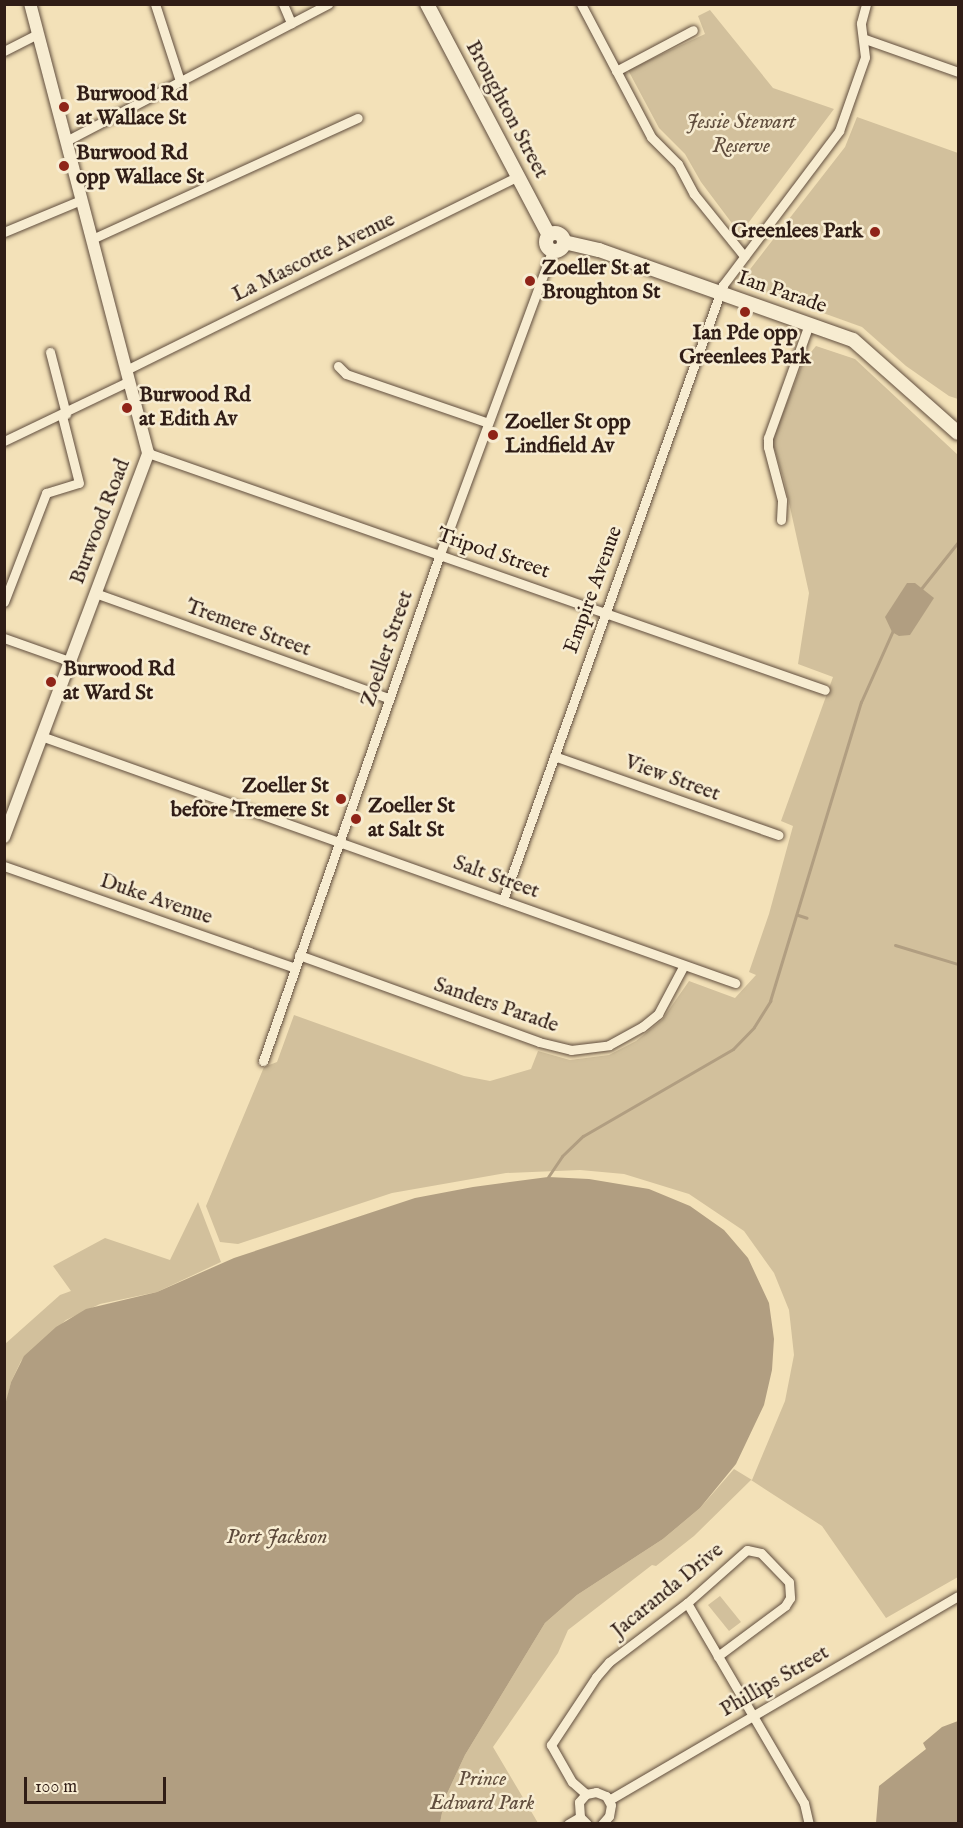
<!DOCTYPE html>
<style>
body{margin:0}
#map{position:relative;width:963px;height:1828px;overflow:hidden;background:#f3e1b8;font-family:"IM FELL English",serif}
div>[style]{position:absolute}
.green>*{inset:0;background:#d2c09c}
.water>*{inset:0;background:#b19e81}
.stream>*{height:3px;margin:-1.5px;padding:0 1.5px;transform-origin:1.5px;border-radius:1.5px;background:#b19e81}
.roads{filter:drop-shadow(0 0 2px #614e3e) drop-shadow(0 0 2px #614e3e)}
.minor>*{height:9px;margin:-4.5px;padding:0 4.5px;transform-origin:4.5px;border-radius:4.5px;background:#f7ecd1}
.tertiary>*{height:12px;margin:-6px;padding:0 6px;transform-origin:6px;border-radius:6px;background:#f7ecd1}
.secondary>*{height:14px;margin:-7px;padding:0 7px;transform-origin:7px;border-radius:7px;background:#f7ecd1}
.secondary>.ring{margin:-7px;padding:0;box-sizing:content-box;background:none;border:14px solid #f7ecd1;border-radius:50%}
.dots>*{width:16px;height:16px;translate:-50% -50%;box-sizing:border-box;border:3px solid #f7ecd1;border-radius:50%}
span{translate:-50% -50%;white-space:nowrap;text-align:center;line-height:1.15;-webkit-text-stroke:5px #f7ecd1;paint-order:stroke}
.poi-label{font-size:21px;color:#301d16;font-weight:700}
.left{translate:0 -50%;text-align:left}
.right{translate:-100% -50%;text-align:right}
.street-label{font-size:21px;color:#301d16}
.park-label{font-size:21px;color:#614e3e;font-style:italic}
.water-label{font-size:22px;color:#5d4a3b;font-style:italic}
.frame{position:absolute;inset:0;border:6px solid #301d16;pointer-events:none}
.scale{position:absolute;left:24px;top:1777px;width:142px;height:27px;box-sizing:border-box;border:3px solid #301d16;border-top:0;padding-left:8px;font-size:18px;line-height:21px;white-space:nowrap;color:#301d16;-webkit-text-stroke:4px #f7ecd1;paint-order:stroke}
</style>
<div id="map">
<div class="green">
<div style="clip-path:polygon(710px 10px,773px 88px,834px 109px,740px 234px,701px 182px,685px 154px,659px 128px,628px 70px,705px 34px,698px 16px)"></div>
<div style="clip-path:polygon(857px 117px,958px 153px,958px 399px,949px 396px,906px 366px,862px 327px,748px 286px,744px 277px,845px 147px)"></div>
<div style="clip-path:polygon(816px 346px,855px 359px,958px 455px,958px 1577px,886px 1618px,822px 1526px,751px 1480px,694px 1536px,656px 1566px,652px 1565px,568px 1630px,558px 1653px,493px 1747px,538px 1823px,440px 1823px,445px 1798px,465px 1755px,545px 1623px,577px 1595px,663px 1539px,700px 1508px,734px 1469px,752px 1480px,785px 1401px,794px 1355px,789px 1310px,774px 1273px,744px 1231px,689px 1194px,624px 1174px,580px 1170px,506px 1173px,392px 1193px,238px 1244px,220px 1242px,206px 1206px,264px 1067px,277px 1062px,294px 1015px,464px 1076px,490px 1081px,531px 1069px,538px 1051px,570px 1060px,609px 1055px,636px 1041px,662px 1020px,689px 981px,735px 998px,756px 975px,749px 972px,769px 914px,793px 826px,781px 821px,833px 677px,798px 664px,809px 593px,784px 480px,772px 441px,803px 362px)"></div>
<div style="clip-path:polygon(198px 1202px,221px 1262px,157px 1292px,100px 1304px,66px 1320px,21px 1361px,11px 1382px,5px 1409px,5px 1344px,60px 1295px,71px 1291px,53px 1266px,105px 1238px,170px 1260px)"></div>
<div style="clip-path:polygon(720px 1596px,741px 1622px,729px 1631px,708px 1605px)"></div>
</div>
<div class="water">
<div style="clip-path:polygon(907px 583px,915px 583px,934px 598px,910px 635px,899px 636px,892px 632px,885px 617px)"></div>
<div style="clip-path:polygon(548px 1177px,589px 1179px,649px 1189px,690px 1206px,724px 1230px,748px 1258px,769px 1303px,774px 1339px,772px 1370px,764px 1405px,736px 1464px,700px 1508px,663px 1539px,577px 1595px,545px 1623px,465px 1755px,445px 1798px,440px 1823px,5px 1823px,4px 1409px,11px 1382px,24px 1356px,56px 1327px,86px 1309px,157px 1292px,234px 1258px,415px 1198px,473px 1187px)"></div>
<div style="clip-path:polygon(958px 1721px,958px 1823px,876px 1823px,879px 1786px,926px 1749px,923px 1743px,942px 1727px)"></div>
</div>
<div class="stream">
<div style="left:920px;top:590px;width:61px;rotate:-51.6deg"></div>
<div style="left:798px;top:915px;width:9px;rotate:18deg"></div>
<div style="left:895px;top:945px;width:66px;rotate:16.8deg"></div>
<div style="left:548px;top:1177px;width:25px;rotate:-56deg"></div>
<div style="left:562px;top:1156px;width:29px;rotate:-44deg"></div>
<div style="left:583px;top:1136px;width:173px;rotate:-30.1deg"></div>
<div style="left:733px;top:1049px;width:30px;rotate:-46deg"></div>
<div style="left:754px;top:1027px;width:31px;rotate:-58deg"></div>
<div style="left:770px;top:1001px;width:313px;rotate:-73.1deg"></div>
<div style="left:861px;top:702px;width:79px;rotate:-66deg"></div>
</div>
<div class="roads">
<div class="minor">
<div style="left:155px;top:4px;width:81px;rotate:72deg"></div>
<div style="left:283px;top:4px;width:21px;rotate:67deg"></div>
<div style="left:581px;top:4px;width:150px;rotate:62.2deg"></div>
<div style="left:651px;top:137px;width:38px;rotate:45deg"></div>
<div style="left:678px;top:164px;width:34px;rotate:62deg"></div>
<div style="left:694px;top:194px;width:80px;rotate:51.1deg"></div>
<div style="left:865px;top:39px;width:99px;rotate:19.5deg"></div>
<div style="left:4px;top:51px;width:38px;rotate:-27deg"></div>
<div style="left:616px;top:71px;width:87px;rotate:-28deg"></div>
<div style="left:66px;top:141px;width:296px;rotate:-27.6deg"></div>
<div style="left:4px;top:232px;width:83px;rotate:-22.6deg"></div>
<div style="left:92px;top:239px;width:292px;rotate:-24.5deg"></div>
<div style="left:50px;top:352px;width:64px;rotate:75.5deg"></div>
<div style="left:338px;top:366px;width:11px;rotate:45deg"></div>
<div style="left:346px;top:374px;width:150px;rotate:19deg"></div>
<div style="left:126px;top:370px;width:436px;rotate:-26.3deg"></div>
<div style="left:4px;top:441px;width:139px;rotate:-25.6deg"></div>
<div style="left:148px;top:453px;width:717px;rotate:19.29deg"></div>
<div style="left:781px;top:520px;width:20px;rotate:-87deg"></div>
<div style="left:782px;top:500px;width:55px;rotate:-104.8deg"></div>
<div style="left:768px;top:447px;width:9px;rotate:-90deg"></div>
<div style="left:768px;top:438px;width:121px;rotate:-70.2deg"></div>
<div style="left:95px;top:593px;width:312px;rotate:19.7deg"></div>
<div style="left:4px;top:602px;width:117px;rotate:-68.9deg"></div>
<div style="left:46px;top:493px;width:34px;rotate:-17deg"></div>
<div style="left:79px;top:483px;width:69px;rotate:-104.2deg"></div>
<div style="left:4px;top:638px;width:69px;rotate:19.5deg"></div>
<div style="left:41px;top:736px;width:737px;rotate:19.59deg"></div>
<div style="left:554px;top:756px;width:238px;rotate:19.4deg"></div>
<div style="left:4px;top:866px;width:308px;rotate:19.3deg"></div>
<div style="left:503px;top:900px;width:653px;rotate:-70.32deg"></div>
<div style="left:723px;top:285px;width:193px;rotate:-53deg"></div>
<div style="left:839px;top:131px;width:78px;rotate:-70.6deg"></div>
<div style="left:865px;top:57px;width:34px;rotate:-97deg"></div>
<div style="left:861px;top:23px;width:20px;rotate:-75deg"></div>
<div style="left:299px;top:955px;width:255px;rotate:19.9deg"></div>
<div style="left:539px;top:1042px;width:33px;rotate:14deg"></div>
<div style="left:571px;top:1050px;width:38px;rotate:-7deg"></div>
<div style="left:609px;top:1045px;width:38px;rotate:-29deg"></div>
<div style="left:642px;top:1027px;width:21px;rotate:-39deg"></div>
<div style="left:658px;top:1014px;width:55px;rotate:-62deg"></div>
<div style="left:263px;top:1061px;width:537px;rotate:-70.76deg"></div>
<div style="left:440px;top:554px;width:323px;rotate:-69.7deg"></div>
<div style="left:687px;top:1603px;width:232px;rotate:59.7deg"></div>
<div style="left:804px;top:1803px;width:22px;rotate:77deg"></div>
<div style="left:586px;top:1794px;width:18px;rotate:-139deg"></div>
<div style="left:572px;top:1782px;width:43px;rotate:-119.6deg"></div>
<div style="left:551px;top:1745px;width:82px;rotate:-56.5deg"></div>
<div style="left:596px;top:1677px;width:20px;rotate:-49deg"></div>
<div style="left:609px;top:1662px;width:98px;rotate:-37.1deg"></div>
<div style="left:687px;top:1603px;width:80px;rotate:-41.5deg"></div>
<div style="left:747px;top:1550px;width:14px;rotate:12deg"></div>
<div style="left:761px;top:1553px;width:40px;rotate:46deg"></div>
<div style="left:789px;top:1582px;width:16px;rotate:86deg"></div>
<div style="left:790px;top:1598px;width:9px;rotate:122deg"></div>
<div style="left:785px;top:1606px;width:84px;rotate:143.3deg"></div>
<div style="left:609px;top:1800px;width:404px;rotate:-30.3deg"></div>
<div style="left:568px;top:1824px;width:14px;rotate:-30deg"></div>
<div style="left:587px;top:1824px;width:10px;rotate:-135deg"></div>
<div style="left:580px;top:1817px;width:15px;rotate:-94deg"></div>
<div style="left:579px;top:1802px;width:11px;rotate:-49deg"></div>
<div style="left:586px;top:1794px;width:10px;rotate:-11deg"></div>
<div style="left:596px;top:1792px;width:11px;rotate:22deg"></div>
<div style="left:606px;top:1796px;width:10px;rotate:61deg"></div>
<div style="left:611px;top:1805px;width:11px;rotate:100deg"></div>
<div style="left:609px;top:1816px;width:11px;rotate:131deg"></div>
</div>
<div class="tertiary">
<div style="left:4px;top:837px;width:410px;rotate:-69.4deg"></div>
<div style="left:148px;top:453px;width:464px;rotate:-104.7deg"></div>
</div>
<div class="secondary">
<div style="left:427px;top:4px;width:261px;rotate:62.2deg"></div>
<div class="ring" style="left:546px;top:233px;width:4px;height:4px"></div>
<div style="left:564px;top:242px;width:36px;rotate:13deg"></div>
<div style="left:599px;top:250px;width:269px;rotate:19.5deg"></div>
<div style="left:853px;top:340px;width:140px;rotate:41.5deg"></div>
</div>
</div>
<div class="dots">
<div style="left:64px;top:107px;background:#8f2418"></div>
<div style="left:64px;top:166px;background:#8f2418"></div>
<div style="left:875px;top:232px;background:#8f2418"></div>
<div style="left:530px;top:281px;background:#8f2418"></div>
<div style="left:745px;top:312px;background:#8f2418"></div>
<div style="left:127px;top:408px;background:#8f2418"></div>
<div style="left:493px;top:435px;background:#8f2418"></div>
<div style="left:51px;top:682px;background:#8f2418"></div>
<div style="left:341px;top:799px;background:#8f2418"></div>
<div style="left:356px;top:819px;background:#8f2418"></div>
</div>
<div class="poi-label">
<span class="left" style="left:76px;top:107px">Burwood Rd<br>at Wallace St</span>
<span class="left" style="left:76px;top:166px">Burwood Rd<br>opp Wallace St</span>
<span class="right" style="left:863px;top:232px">Greenlees Park</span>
<span class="left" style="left:542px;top:281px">Zoeller St at<br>Broughton St</span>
<span style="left:745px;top:346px">Ian Pde opp<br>Greenlees Park</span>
<span class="left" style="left:139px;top:408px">Burwood Rd<br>at Edith Av</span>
<span class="left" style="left:505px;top:435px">Zoeller St opp<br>Lindfield Av</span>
<span class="left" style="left:63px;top:682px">Burwood Rd<br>at Ward St</span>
<span class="right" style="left:329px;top:799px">Zoeller St<br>before Tremere St</span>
<span class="left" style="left:368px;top:819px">Zoeller St<br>at Salt St</span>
</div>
<div class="street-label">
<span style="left:506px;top:110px;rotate:62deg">Broughton Street</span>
<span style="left:314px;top:258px;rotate:-26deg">La Mascotte Avenue</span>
<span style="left:782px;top:293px;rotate:19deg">Ian Parade</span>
<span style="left:101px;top:522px;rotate:-69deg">Burwood Road</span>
<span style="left:493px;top:554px;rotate:19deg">Tripod Street</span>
<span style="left:594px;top:590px;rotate:-70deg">Empire Avenue</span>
<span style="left:248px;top:629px;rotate:20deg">Tremere Street</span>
<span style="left:388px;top:649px;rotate:-71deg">Zoeller Street</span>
<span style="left:672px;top:779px;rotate:20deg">View Street</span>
<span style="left:496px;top:878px;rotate:20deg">Salt Street</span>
<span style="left:156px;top:900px;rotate:19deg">Duke Avenue</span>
<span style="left:496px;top:1006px;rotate:19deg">Sanders Parade</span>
<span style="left:668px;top:1591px;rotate:-39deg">Jacaranda Drive</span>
<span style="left:775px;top:1682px;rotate:-30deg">Phillips Street</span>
</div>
<div class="park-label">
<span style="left:741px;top:135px">Jessie Stewart<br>Reserve</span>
<span style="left:482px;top:1792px">Prince<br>Edward Park</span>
</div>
<div class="water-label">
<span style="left:277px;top:1538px">Port Jackson</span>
</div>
<div class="frame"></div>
<div class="scale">100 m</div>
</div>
